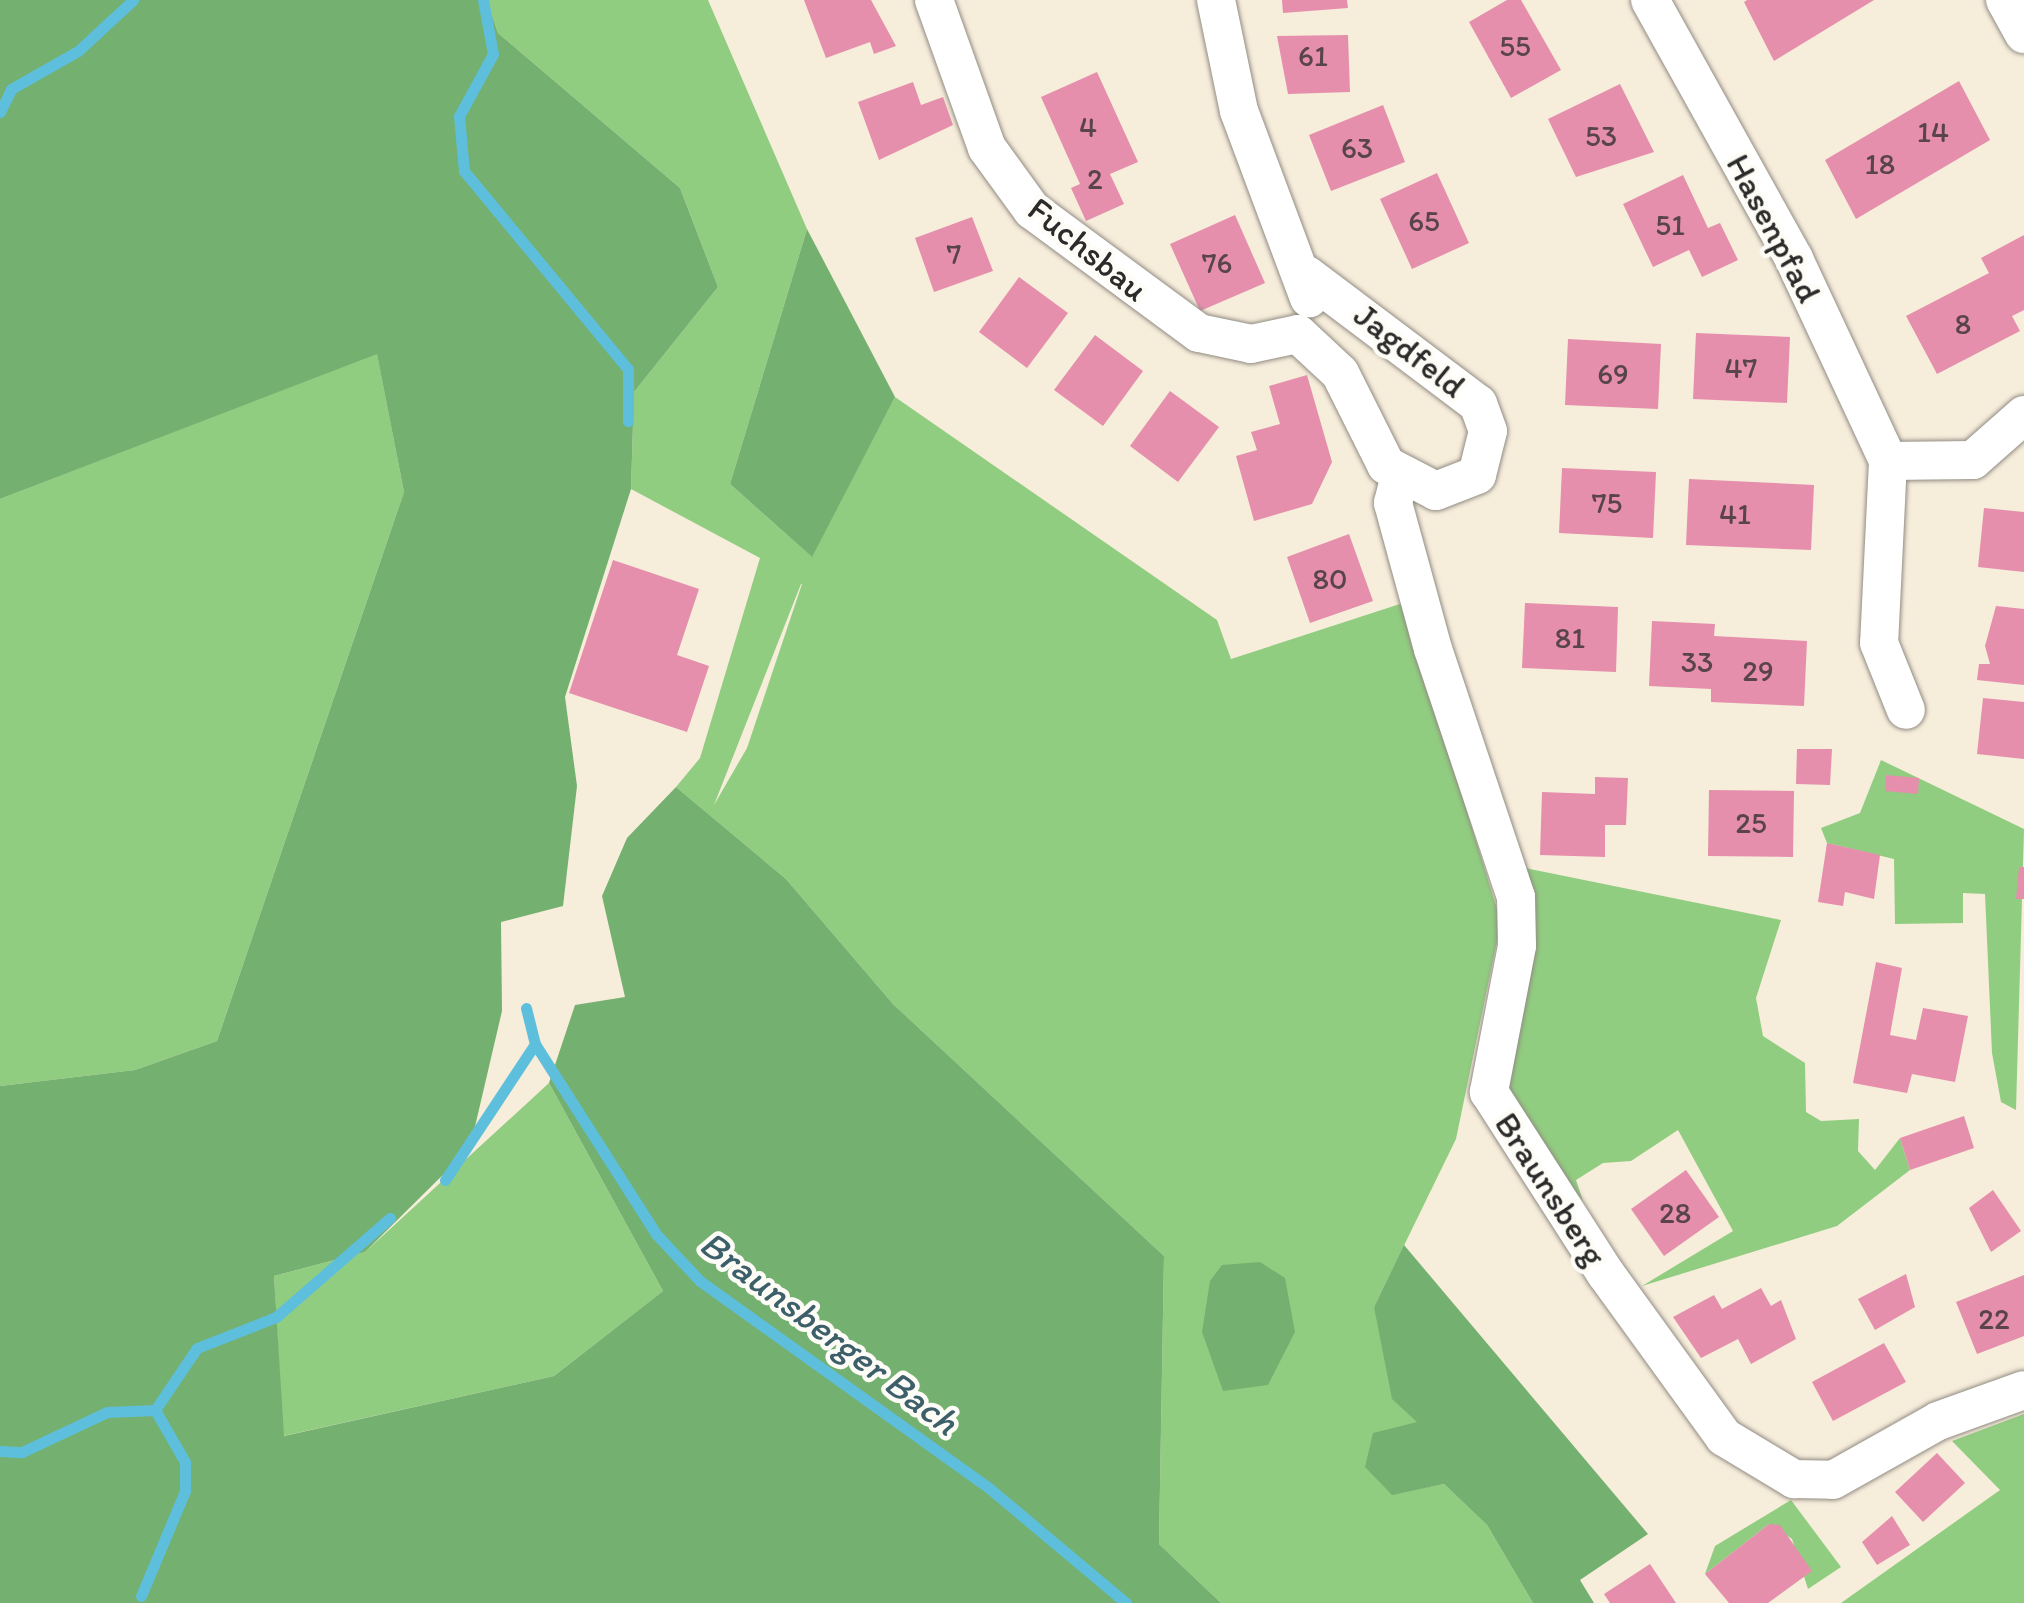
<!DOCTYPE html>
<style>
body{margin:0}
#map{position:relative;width:2024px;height:1603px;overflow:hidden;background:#f7eddb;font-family:Itim,sans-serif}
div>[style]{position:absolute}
.green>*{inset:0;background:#91cd81}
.forest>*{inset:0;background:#74b06f}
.stream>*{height:11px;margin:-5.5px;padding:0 5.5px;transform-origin:5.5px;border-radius:5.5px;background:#5ebfdd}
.building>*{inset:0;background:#e58fac}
.roads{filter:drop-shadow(0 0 2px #918c83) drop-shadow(0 0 2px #918c83)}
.street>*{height:38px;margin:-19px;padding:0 19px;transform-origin:19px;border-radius:19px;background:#fff}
span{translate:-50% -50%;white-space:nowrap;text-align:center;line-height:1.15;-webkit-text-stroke:9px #fdfcf7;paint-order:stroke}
.number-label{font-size:30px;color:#5a444b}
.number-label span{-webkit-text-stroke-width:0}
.street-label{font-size:35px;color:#2b2b2b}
.water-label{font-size:38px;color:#3d5f69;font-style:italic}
</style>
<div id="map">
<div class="green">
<div style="clip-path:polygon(evenodd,487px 0,708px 0,807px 229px,730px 484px,811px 556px,895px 397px,1217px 620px,1231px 659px,1403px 603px,1501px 922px,1456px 1139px,1374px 1307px,1418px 1422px,1392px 1494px,1444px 1484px,1487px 1525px,1533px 1603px,1221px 1603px,1159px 1544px,1164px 1256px,893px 1004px,786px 879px,676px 787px,700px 758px,760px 558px,631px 489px,634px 392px,718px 287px,680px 188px,498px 33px,487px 0,802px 584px,747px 748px,714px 805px,801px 584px,802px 584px)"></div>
<div style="clip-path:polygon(377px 353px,404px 492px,217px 1041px,135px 1070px,0 1086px,0 499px)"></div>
<div style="clip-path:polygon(1881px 760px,2024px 829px,2016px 1110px,2001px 1102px,1992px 1053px,1985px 894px,1963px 893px,1963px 923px,1895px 924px,1894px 859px,1827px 843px,1821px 828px,1860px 813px)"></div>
<div style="clip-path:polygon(1525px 868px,1781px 920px,1756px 998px,1763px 1036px,1805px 1063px,1806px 1112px,1821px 1121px,1859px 1119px,1858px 1151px,1875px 1170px,1900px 1138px,1910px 1170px,1837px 1226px,1642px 1286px,1733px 1231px,1678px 1130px,1631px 1161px,1603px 1163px,1576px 1180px,1583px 1201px,1522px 1126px,1503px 1071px)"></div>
<div style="clip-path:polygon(549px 1083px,663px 1291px,554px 1376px,283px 1436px,274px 1276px,365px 1252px)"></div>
<div style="clip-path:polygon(2024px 1414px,2024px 1603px,1841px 1603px,2000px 1490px,1952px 1441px)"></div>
<div style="clip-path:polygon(1791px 1500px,1841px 1567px,1808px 1589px,1792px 1539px,1769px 1524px,1705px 1574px,1715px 1546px)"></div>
</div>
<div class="forest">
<div style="clip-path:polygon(0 0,487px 0,498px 33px,680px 188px,718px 287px,634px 392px,631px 489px,565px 697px,577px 786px,563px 906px,501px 922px,502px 1011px,470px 1148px,365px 1252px,274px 1276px,284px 1436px,554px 1376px,663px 1291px,549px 1083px,575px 1005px,625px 997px,602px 896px,627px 838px,676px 787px,786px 879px,893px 1004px,1164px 1256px,1159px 1544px,1221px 1603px,0 1603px,0 1086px,135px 1070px,217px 1041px,404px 492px,377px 354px,0 499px)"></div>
<div style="clip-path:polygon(807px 229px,895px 397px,812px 557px,730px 484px)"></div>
<div style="clip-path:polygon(1404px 1245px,1648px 1534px,1580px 1580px,1594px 1603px,1533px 1603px,1487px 1525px,1444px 1484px,1392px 1495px,1365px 1467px,1373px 1433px,1417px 1422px,1392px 1399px,1374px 1307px)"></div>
<div style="clip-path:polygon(1260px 1262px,1285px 1278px,1295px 1332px,1268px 1385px,1223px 1391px,1202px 1332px,1210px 1281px,1222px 1265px)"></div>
</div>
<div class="stream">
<div style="left:483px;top:0;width:55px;rotate:79.5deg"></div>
<div style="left:493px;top:54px;width:71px;rotate:118.7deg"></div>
<div style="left:459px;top:116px;width:55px;rotate:84.8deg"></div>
<div style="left:464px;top:171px;width:257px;rotate:50.4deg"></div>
<div style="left:628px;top:369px;width:52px;rotate:90deg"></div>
<div style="left:0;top:112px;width:25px;rotate:-64deg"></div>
<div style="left:11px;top:89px;width:77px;rotate:-29.6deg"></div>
<div style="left:78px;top:51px;width:75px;rotate:-42.8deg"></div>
<div style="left:526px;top:1008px;width:37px;rotate:76deg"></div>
<div style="left:535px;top:1044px;width:225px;rotate:57.5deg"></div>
<div style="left:656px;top:1234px;width:64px;rotate:46.9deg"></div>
<div style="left:700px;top:1281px;width:355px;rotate:35.6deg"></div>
<div style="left:989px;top:1488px;width:179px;rotate:40deg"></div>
<div style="left:445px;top:1180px;width:163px;rotate:-56.5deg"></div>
<div style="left:0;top:1451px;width:22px;rotate:3deg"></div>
<div style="left:22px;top:1452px;width:94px;rotate:-25.2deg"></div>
<div style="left:107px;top:1412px;width:48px;rotate:-2.4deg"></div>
<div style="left:155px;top:1410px;width:75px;rotate:-55.9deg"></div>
<div style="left:197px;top:1348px;width:85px;rotate:-21.4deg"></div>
<div style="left:276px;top:1317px;width:151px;rotate:-41deg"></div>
<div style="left:141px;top:1596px;width:114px;rotate:-67.3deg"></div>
<div style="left:185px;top:1491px;width:29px;rotate:-90deg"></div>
<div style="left:185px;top:1462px;width:60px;rotate:-120deg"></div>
</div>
<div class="building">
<div style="clip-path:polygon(804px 0,871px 0,896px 46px,874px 54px,870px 42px,826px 58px)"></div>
<div style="clip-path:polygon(1282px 0,1347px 0,1348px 8px,1283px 13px)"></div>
<div style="clip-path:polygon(1507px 0,1521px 0,1561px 70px,1511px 98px,1469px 22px)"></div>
<div style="clip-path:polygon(1874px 0,1774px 61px,1744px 2px,1747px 0)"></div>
<div style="clip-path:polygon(1348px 35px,1350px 92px,1288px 94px,1277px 36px)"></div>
<div style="clip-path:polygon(1097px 72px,1138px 162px,1110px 174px,1124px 204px,1086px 221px,1071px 188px,1080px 184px,1041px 97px)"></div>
<div style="clip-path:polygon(1959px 81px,1990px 140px,1856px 219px,1825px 160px)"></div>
<div style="clip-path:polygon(913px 82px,921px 105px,943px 97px,953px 125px,879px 160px,858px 102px)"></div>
<div style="clip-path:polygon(1620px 84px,1654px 152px,1576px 177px,1548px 119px)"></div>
<div style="clip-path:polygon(1383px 105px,1405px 162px,1331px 191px,1309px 135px)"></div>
<div style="clip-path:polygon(1437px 173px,1469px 243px,1412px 269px,1380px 199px)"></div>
<div style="clip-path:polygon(1683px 175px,1708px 228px,1720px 223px,1738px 260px,1702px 277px,1689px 250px,1653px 267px,1623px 204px)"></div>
<div style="clip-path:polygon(1235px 215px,1265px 283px,1200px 311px,1170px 244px)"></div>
<div style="clip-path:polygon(972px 217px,993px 271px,934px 292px,915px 238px)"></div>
<div style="clip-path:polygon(2024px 235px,2024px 310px,2012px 316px,2020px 331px,1937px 374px,1906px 316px,1989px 273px,1981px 258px)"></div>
<div style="clip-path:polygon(1019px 277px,1068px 313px,1027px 368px,979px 332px)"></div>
<div style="clip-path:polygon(1696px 333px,1790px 337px,1787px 403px,1693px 399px)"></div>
<div style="clip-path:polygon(1095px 335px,1143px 371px,1103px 426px,1054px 390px)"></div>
<div style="clip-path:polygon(1568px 339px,1661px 344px,1658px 409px,1565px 405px)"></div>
<div style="clip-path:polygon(1307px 375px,1332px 462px,1312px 504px,1254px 521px,1236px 456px,1257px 450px,1251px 432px,1280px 424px,1269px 386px)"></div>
<div style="clip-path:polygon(1170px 391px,1219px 427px,1178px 482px,1130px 446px)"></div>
<div style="clip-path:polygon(1562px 468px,1656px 472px,1653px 538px,1559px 533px)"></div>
<div style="clip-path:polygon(1689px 479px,1814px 485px,1811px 550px,1686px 545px)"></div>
<div style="clip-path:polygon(1984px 508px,2024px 512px,2024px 572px,1978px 567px)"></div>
<div style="clip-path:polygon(1349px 534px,1373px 601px,1310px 623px,1287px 557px)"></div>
<div style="clip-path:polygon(613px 560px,699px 589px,677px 655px,709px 666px,687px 732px,569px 693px)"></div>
<div style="clip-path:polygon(1525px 603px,1618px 607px,1616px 672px,1522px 668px)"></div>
<div style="clip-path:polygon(1996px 606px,2024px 609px,2024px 685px,1977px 680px,1979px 664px,1990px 664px,1985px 646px)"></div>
<div style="clip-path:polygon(1652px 621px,1715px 624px,1714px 636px,1807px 641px,1804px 706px,1711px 702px,1711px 689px,1649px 686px)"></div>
<div style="clip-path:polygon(1983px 698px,2024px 702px,2024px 759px,1977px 754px)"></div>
<div style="clip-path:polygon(1797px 749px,1832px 749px,1830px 785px,1796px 784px)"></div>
<div style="clip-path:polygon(1886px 775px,1919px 778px,1918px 794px,1885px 791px)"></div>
<div style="clip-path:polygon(1595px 777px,1628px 778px,1626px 825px,1605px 825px,1605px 857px,1540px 855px,1542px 792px,1595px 794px)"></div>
<div style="clip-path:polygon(1709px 790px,1794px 791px,1793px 857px,1708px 856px)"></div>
<div style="clip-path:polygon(1827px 843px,1880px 855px,1874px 899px,1845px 892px,1843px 906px,1818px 902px)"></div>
<div style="clip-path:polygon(2019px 867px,2024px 867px,2024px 899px,2016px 899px)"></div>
<div style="clip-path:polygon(1876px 962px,1902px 968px,1890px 1035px,1916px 1040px,1923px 1008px,1968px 1016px,1955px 1082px,1912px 1074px,1907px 1093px,1853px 1083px)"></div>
<div style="clip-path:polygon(1964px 1116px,1974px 1148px,1910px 1170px,1900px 1138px)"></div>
<div style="clip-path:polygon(1686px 1170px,1719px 1217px,1664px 1256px,1631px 1209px)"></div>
<div style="clip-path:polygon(1993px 1190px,2021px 1231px,1991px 1252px,1969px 1208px)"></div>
<div style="clip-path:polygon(1906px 1274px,1915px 1307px,1875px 1330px,1858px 1299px)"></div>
<div style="clip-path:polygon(2024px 1275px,2024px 1336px,1977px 1354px,1956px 1302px)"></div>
<div style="clip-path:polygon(1761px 1288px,1771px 1306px,1781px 1300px,1796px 1339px,1751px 1364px,1738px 1339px,1701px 1358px,1673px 1317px,1714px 1295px,1722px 1309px)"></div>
<div style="clip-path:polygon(1884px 1343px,1906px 1382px,1833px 1421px,1812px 1382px)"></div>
<div style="clip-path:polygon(1937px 1453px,1965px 1483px,1923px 1522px,1895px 1492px)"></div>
<div style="clip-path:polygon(1892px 1516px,1910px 1545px,1877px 1565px,1862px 1542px)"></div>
<div style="clip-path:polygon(1769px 1524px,1780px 1525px,1812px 1571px,1768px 1603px,1729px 1603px,1705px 1574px)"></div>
<div style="clip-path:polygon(1650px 1564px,1676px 1603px,1610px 1603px,1604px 1594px)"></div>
</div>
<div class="roads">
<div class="street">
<div style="left:934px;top:0;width:157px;rotate:70.3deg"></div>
<div style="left:987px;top:148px;width:77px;rotate:54deg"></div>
<div style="left:1032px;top:210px;width:207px;rotate:36.4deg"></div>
<div style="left:1199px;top:333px;width:53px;rotate:11.9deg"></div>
<div style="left:1251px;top:344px;width:48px;rotate:-12deg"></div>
<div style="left:1216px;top:0;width:113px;rotate:78.3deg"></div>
<div style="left:1239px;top:111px;width:200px;rotate:69.5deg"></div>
<div style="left:1650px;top:0;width:296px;rotate:60.9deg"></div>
<div style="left:1794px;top:259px;width:223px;rotate:65deg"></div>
<div style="left:1888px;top:461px;width:85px;rotate:-0.7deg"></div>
<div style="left:1973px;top:460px;width:68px;rotate:-41.4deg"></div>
<div style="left:2005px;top:0;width:39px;rotate:61deg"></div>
<div style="left:1298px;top:334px;width:57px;rotate:42.9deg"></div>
<div style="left:1340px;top:373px;width:103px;rotate:63.4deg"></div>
<div style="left:1386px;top:465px;width:56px;rotate:27.5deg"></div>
<div style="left:1436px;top:491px;width:44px;rotate:-21.3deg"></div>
<div style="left:1477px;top:475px;width:45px;rotate:-76deg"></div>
<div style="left:1488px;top:431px;width:29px;rotate:-110deg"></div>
<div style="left:1478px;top:404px;width:214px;rotate:-143deg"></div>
<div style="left:1888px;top:461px;width:182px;rotate:92.8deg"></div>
<div style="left:1879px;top:643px;width:72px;rotate:68.1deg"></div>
<div style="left:1400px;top:475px;width:29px;rotate:104deg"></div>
<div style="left:1393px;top:503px;width:151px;rotate:74.7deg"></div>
<div style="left:1433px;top:649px;width:262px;rotate:71.5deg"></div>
<div style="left:1516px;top:897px;width:49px;rotate:88.8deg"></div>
<div style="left:1517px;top:946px;width:149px;rotate:100.9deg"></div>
<div style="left:1489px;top:1092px;width:216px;rotate:57.3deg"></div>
<div style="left:1606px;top:1274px;width:201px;rotate:54.1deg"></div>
<div style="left:1724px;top:1437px;width:82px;rotate:31deg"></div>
<div style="left:1794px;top:1479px;width:39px;rotate:1deg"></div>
<div style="left:1833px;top:1480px;width:120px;rotate:-29.3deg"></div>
<div style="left:1938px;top:1421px;width:91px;rotate:-19.8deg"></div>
</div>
</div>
<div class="number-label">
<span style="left:1515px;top:46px">55</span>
<span style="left:1313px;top:56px">61</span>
<span style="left:1088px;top:127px">4</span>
<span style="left:1933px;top:132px">14</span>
<span style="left:1601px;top:136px">53</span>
<span style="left:1357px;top:148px">63</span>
<span style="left:1880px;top:164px">18</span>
<span style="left:1095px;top:179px">2</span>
<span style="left:1424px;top:221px">65</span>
<span style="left:1670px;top:225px">51</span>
<span style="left:954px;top:254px">7</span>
<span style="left:1217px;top:263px">76</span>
<span style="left:1963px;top:324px">8</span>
<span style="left:1741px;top:368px">47</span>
<span style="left:1613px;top:374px">69</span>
<span style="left:1607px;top:503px">75</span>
<span style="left:1735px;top:514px">41</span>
<span style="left:1330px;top:579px">80</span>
<span style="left:1570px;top:638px">81</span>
<span style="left:1697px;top:662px">33</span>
<span style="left:1758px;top:671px">29</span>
<span style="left:1751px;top:823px">25</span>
<span style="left:1675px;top:1213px">28</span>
<span style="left:1994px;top:1319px">22</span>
</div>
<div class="street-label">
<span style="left:1774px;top:228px;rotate:62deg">Hasenpfad</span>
<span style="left:1088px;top:249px;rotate:39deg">Fuchsbau</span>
<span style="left:1410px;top:350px;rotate:38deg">Jagdfeld</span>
<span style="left:1551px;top:1189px;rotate:57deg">Braunsberg</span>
</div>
<div class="water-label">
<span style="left:829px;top:1333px;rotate:37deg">Braunsberger Bach</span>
</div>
</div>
